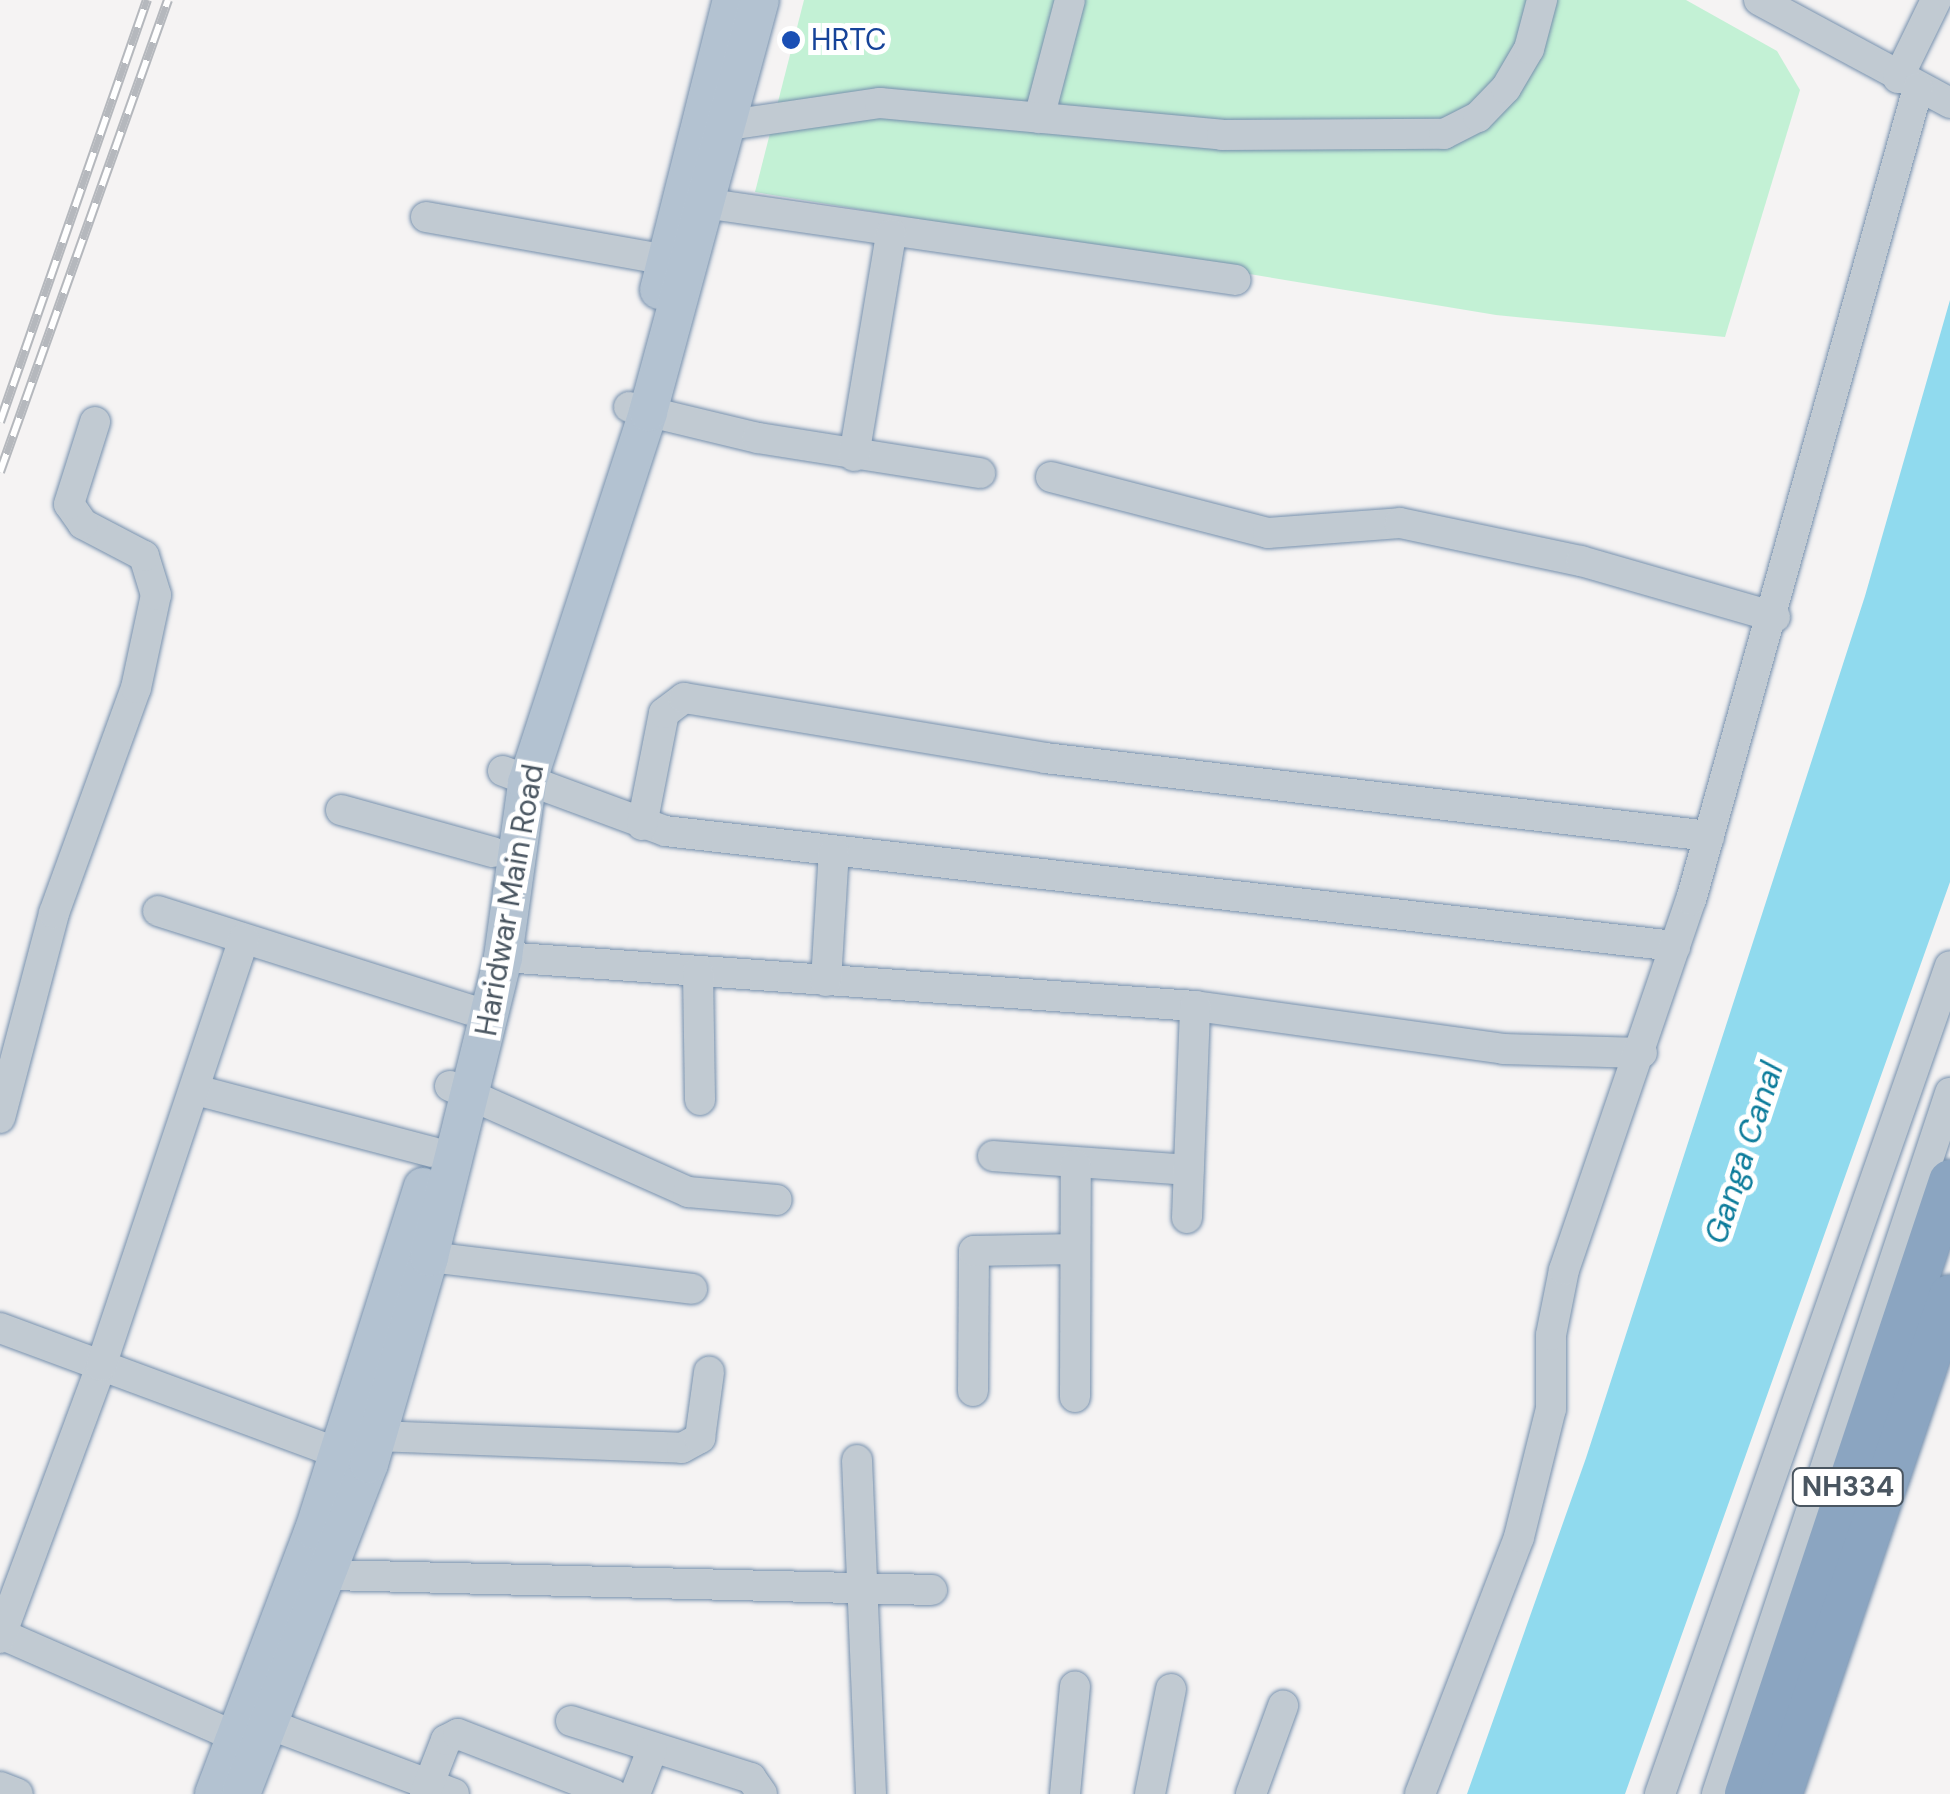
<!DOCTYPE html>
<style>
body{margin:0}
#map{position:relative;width:1950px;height:1794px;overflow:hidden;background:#f5f3f3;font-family:"DM Sans",sans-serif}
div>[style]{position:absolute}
.green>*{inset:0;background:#c3f1d5}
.water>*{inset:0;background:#90daee}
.roads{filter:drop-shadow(0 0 2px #7690ad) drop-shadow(0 0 2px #7690ad)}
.minor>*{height:30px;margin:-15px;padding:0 15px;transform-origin:15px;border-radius:15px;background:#c1cad2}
.major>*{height:38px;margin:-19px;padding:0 19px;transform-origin:19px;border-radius:19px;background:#b3c2d1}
.highway>*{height:42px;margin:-21px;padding:0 21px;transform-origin:21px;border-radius:21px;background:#8ba5c1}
.rail>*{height:10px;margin-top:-5px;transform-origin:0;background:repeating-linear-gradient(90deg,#fff 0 19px,#b5b8bd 0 38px);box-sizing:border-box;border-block:2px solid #b5b8bd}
.dots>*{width:28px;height:28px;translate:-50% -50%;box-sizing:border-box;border:5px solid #fff;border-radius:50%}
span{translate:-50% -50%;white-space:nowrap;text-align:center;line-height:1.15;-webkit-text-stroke:10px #fff;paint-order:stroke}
.shield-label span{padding:2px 8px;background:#fff;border:2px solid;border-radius:8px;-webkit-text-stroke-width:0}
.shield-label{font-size:28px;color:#4a5661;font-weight:700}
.transit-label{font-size:30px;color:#164399}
.left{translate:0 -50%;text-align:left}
.street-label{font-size:30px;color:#4a5661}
.water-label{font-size:32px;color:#0c7c9b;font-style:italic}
</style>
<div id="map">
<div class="green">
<div style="clip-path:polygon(804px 0,1686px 0,1777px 51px,1800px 90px,1725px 337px,1496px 315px,755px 192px)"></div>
</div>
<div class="water">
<div style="clip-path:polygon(1950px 300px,1950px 882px,1625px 1794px,1467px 1794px,1586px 1458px,1865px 596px)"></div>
</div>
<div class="roads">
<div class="minor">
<div style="left:1759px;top:0;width:217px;rotate:28.3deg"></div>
<div style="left:1898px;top:78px;width:87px;rotate:-64deg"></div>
<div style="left:1039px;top:118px;width:122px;rotate:-75.3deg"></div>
<div style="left:729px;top:125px;width:153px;rotate:-8.3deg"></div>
<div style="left:880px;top:103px;width:343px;rotate:5.3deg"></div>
<div style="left:1222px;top:135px;width:222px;rotate:-0.3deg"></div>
<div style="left:1444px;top:134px;width:38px;rotate:-27deg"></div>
<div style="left:1478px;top:117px;width:40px;rotate:-46deg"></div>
<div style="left:1506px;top:88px;width:45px;rotate:-59.5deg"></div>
<div style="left:1529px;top:49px;width:51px;rotate:-75.1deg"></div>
<div style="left:710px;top:204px;width:531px;rotate:8.22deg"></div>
<div style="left:426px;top:217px;width:245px;rotate:10.1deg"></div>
<div style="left:629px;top:407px;width:133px;rotate:13.5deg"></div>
<div style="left:758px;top:438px;width:225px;rotate:9deg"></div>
<div style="left:854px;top:456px;width:225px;rotate:-80.5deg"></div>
<div style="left:1051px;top:477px;width:224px;rotate:14.5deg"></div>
<div style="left:1268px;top:533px;width:132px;rotate:-4.3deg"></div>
<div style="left:1400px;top:523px;width:185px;rotate:11.9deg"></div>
<div style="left:1581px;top:561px;width:202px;rotate:16.1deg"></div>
<div style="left:503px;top:771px;width:173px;rotate:20.3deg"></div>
<div style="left:665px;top:831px;width:1017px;rotate:6.5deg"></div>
<div style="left:341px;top:810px;width:157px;rotate:15.5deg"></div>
<div style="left:642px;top:825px;width:114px;rotate:-78.9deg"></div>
<div style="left:664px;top:713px;width:25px;rotate:-37deg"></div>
<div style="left:684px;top:698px;width:366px;rotate:9.4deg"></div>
<div style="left:1045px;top:758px;width:669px;rotate:6.7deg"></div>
<div style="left:158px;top:911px;width:327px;rotate:17.6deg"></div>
<div style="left:503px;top:957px;width:694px;rotate:4.05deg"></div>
<div style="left:1195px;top:1006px;width:311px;rotate:7.9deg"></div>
<div style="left:1503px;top:1049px;width:139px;rotate:1.6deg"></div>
<div style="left:698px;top:972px;width:128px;rotate:89.1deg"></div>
<div style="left:826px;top:981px;width:129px;rotate:-86.5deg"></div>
<div style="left:450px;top:1086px;width:261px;rotate:24deg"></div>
<div style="left:688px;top:1192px;width:89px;rotate:5.1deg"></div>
<div style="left:196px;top:1090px;width:245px;rotate:14.7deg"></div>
<div style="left:0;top:1118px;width:212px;rotate:-75.2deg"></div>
<div style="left:54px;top:913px;width:239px;rotate:-70deg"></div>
<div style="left:136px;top:688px;width:95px;rotate:-77.9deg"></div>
<div style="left:156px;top:595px;width:41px;rotate:-107.1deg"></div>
<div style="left:144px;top:556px;width:69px;rotate:-152.3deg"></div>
<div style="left:83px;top:524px;width:24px;rotate:-125deg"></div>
<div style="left:69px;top:504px;width:86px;rotate:-72.4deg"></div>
<div style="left:993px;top:1156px;width:196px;rotate:4.1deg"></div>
<div style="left:1187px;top:1218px;width:212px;rotate:-87.8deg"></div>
<div style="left:429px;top:1257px;width:265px;rotate:6.9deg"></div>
<div style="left:0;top:1328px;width:381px;rotate:20.3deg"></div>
<div style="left:973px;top:1391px;width:140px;rotate:-89.6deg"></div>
<div style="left:974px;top:1251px;width:100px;rotate:-1.1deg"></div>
<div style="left:1075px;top:1397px;width:232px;rotate:-89.8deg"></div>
<div style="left:376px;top:1436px;width:306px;rotate:2.2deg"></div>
<div style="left:682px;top:1448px;width:21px;rotate:-29deg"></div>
<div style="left:700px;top:1438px;width:67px;rotate:-82.2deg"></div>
<div style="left:857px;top:1460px;width:334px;rotate:87.6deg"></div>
<div style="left:329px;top:1575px;width:603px;rotate:1.42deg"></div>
<div style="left:1px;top:1634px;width:277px;rotate:23.6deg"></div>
<div style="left:0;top:1638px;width:290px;rotate:-69.6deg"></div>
<div style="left:101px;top:1366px;width:450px;rotate:-71.5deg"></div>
<div style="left:247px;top:1716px;width:221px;rotate:20.6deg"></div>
<div style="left:571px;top:1721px;width:189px;rotate:17.6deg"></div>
<div style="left:751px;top:1778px;width:19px;rotate:55deg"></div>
<div style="left:0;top:1787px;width:19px;rotate:21deg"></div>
<div style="left:425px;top:1794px;width:58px;rotate:-68.7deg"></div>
<div style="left:446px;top:1740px;width:13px;rotate:-27deg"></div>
<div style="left:458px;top:1734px;width:166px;rotate:21.2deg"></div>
<div style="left:635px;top:1794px;width:47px;rotate:-68.9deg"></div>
<div style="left:1065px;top:1794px;width:108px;rotate:-84.7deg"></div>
<div style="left:1150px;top:1794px;width:107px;rotate:-78.7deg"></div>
<div style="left:1251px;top:1794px;width:94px;rotate:-70deg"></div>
<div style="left:1420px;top:1794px;width:275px;rotate:-68.9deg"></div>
<div style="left:1519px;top:1537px;width:132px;rotate:-76deg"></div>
<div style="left:1551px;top:1409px;width:74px;rotate:-90deg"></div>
<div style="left:1551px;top:1335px;width:66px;rotate:-78.7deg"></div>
<div style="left:1564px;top:1270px;width:391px;rotate:-71.1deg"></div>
<div style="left:1691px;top:900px;width:843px;rotate:-74.38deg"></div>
<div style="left:1660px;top:1794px;width:877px;rotate:-70.7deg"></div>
<div style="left:1717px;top:1794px;width:739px;rotate:-71.61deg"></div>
</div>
<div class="major">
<div style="left:659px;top:290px;width:299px;rotate:-75.9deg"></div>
<div style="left:214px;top:1794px;width:282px;rotate:-69.3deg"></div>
<div style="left:314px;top:1530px;width:360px;rotate:-72.4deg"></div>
<div style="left:241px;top:1794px;width:354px;rotate:-68.8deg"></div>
<div style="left:369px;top:1464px;width:216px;rotate:-73.8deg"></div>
<div style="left:429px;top:1257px;width:309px;rotate:-76.1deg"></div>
<div style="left:503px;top:957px;width:176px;rotate:-82.1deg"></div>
<div style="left:527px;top:783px;width:390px;rotate:-71.9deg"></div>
<div style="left:648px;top:412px;width:427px;rotate:-74.8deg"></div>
</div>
<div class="highway">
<div style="left:1746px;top:1794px;width:646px;rotate:-71.59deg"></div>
<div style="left:1781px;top:1794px;width:526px;rotate:-71.25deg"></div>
</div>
</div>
<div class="rail">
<div style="left:0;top:422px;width:447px;rotate:-70.8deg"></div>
<div style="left:0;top:472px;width:501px;rotate:-70.41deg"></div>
</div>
<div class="dots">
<div style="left:791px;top:40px;background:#1a4fb4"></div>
</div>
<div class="shield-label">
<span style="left:1848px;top:1487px">NH334</span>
</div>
<div class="transit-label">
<span class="left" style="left:811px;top:40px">HRTC</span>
</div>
<div class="street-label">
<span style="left:510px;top:900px;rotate:-80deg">Haridwar Main Road</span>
</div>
<div class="water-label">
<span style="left:1744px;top:1153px;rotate:-72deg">Ganga Canal</span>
</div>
</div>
